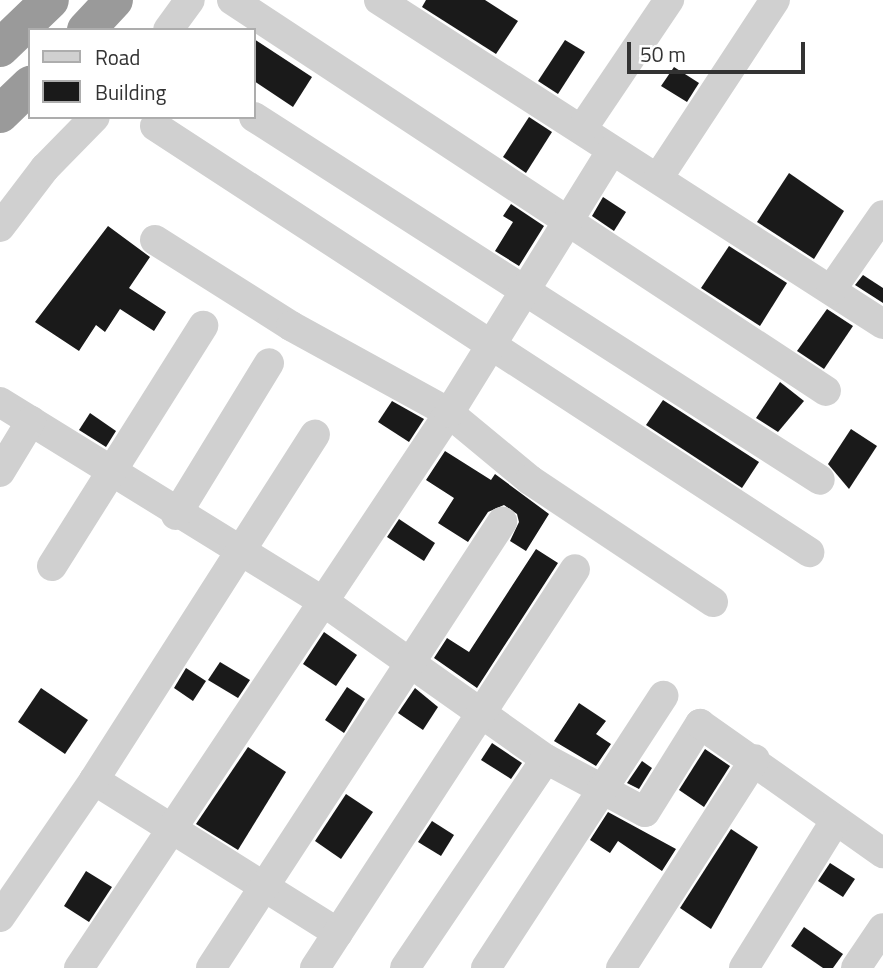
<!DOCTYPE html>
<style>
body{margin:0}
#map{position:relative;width:883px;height:968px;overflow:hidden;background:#fff;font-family:"Titillium Web",sans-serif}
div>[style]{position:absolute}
.building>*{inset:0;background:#1a1a1a}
.minor>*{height:30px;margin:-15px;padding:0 15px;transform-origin:15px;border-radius:15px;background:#d0d0d0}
.highway>*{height:38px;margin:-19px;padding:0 19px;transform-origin:19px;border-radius:19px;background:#9a9a9a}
span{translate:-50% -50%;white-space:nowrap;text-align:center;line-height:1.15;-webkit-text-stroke:7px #fff;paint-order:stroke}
.legend{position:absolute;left:28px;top:28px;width:228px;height:91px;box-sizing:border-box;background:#fff;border:2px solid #adadad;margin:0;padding:9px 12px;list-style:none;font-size:21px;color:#333}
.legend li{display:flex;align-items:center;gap:14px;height:35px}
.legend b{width:35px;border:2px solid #adadad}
.scale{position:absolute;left:627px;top:42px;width:178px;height:32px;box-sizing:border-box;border:4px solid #333;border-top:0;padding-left:9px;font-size:21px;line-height:24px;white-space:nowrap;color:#333;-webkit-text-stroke:5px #fff;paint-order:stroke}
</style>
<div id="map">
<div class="building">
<div style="clip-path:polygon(426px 0,485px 0,518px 21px,496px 54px,422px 7px)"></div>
<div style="clip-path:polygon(254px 39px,312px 77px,293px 107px,254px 81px)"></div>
<div style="clip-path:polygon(565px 40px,585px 52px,558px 94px,538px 81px)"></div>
<div style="clip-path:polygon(674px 67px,699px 83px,687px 102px,661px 86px)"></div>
<div style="clip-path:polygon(529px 117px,552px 132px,526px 173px,503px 157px)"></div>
<div style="clip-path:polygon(789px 173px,844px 211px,814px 259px,757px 222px)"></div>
<div style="clip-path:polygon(603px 197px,626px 212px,614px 231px,592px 216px)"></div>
<div style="clip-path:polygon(511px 204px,544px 226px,519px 266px,495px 251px,513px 222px,503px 216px)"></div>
<div style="clip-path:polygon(108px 226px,150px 257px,129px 288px,166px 312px,154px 331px,120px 309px,105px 332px,96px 325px,79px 351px,35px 322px)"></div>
<div style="clip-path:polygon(729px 246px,787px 283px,760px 326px,701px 288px)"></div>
<div style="clip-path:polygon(863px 275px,883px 288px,883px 303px,855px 285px)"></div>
<div style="clip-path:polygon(827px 309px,853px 326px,824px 369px,797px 351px)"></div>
<div style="clip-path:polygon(780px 382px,804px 401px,778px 432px,756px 418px)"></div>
<div style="clip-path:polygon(663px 400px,759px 462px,742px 488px,646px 425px)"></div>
<div style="clip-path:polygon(392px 401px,424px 419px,409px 442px,378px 422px)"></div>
<div style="clip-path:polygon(90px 413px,116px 431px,106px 447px,79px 430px)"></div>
<div style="clip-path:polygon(851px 429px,877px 446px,849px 489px,828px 464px)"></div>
<div style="clip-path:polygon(445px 451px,491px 480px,495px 474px,549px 514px,526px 551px,510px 541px,519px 522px,517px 514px,504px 505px,488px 512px,468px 542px,438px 523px,454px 498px,426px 480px)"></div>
<div style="clip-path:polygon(399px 519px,435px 543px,424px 561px,387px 537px)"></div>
<div style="clip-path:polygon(536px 549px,558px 563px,477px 688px,434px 658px,447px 638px,469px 652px)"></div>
<div style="clip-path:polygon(324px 632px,357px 655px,336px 686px,303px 664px)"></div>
<div style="clip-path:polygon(220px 662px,250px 680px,238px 698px,208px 680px)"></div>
<div style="clip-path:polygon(186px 668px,206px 681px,193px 701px,174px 688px)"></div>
<div style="clip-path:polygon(347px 687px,365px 699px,344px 733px,325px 720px)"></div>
<div style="clip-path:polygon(41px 688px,88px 720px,65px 754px,18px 722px)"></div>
<div style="clip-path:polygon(415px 688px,438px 707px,423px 730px,398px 713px)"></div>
<div style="clip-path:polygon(579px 703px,606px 721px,596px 734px,611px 744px,596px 766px,554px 741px)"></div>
<div style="clip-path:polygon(492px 743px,522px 763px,511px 779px,481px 760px)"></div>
<div style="clip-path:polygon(248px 747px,286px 772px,238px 850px,196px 824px)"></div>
<div style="clip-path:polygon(705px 749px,730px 766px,704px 807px,679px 790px)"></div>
<div style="clip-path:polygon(642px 761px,652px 768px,639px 789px,627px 783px)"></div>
<div style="clip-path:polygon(346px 794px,373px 812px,341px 859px,315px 841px)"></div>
<div style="clip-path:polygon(608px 812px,676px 849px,662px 871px,618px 841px,610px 853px,590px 840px)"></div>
<div style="clip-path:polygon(432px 821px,454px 835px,441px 856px,418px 842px)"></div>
<div style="clip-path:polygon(731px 829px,758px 847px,711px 929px,680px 908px)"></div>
<div style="clip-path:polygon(830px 863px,855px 879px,843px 897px,818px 881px)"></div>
<div style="clip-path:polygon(86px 871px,112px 887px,89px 922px,64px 906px)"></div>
<div style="clip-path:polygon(804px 927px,843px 954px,833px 968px,823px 968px,791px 946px)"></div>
</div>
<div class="minor">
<div style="left:232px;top:0;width:711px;rotate:33.35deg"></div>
<div style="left:379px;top:0;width:599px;rotate:32.74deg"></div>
<div style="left:168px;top:30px;width:37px;rotate:-54deg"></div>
<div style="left:254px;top:117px;width:672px;rotate:32.67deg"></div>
<div style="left:155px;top:126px;width:781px;rotate:33.08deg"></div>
<div style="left:582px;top:129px;width:156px;rotate:-56deg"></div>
<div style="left:658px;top:178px;width:213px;rotate:-56.7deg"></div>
<div style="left:0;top:227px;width:74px;rotate:-52.7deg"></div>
<div style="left:45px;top:168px;width:71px;rotate:-45.6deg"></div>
<div style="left:155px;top:240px;width:161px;rotate:32.3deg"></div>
<div style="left:291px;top:326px;width:180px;rotate:28.8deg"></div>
<div style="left:449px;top:413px;width:105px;rotate:39.6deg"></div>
<div style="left:530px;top:480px;width:220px;rotate:33.7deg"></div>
<div style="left:831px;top:290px;width:91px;rotate:-55.3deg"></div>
<div style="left:0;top:402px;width:381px;rotate:31.7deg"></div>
<div style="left:324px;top:602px;width:272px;rotate:35.3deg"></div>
<div style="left:546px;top:759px;width:112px;rotate:28.2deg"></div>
<div style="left:645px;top:812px;width:104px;rotate:-58deg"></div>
<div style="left:700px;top:724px;width:224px;rotate:35.2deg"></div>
<div style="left:0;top:472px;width:60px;rotate:-58.7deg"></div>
<div style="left:176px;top:515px;width:178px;rotate:-58.5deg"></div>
<div style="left:52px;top:566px;width:284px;rotate:-57.8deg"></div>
<div style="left:94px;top:780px;width:288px;rotate:32.1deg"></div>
<div style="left:0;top:917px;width:166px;rotate:-55.5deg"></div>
<div style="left:94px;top:780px;width:410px;rotate:-57.4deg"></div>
<div style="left:79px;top:968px;width:667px;rotate:-56.31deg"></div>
<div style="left:449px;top:413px;width:309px;rotate:-58.2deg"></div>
<div style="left:211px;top:968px;width:533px;rotate:-56.88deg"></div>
<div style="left:315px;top:968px;width:476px;rotate:-56.9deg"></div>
<div style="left:405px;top:968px;width:252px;rotate:-56deg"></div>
<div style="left:486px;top:968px;width:325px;rotate:-56.9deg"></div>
<div style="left:621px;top:968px;width:248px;rotate:-57.3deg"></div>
<div style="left:744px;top:968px;width:171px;rotate:-58.2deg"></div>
<div style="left:856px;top:968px;width:48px;rotate:-56deg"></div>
</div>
<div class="highway">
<div style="left:86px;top:30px;width:41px;rotate:-47deg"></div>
<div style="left:0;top:48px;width:69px;rotate:-43.8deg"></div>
<div style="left:0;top:114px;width:42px;rotate:-44deg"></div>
</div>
<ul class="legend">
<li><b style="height:9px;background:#d0d0d0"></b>Road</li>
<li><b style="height:19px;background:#1a1a1a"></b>Building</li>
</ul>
<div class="scale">50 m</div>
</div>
